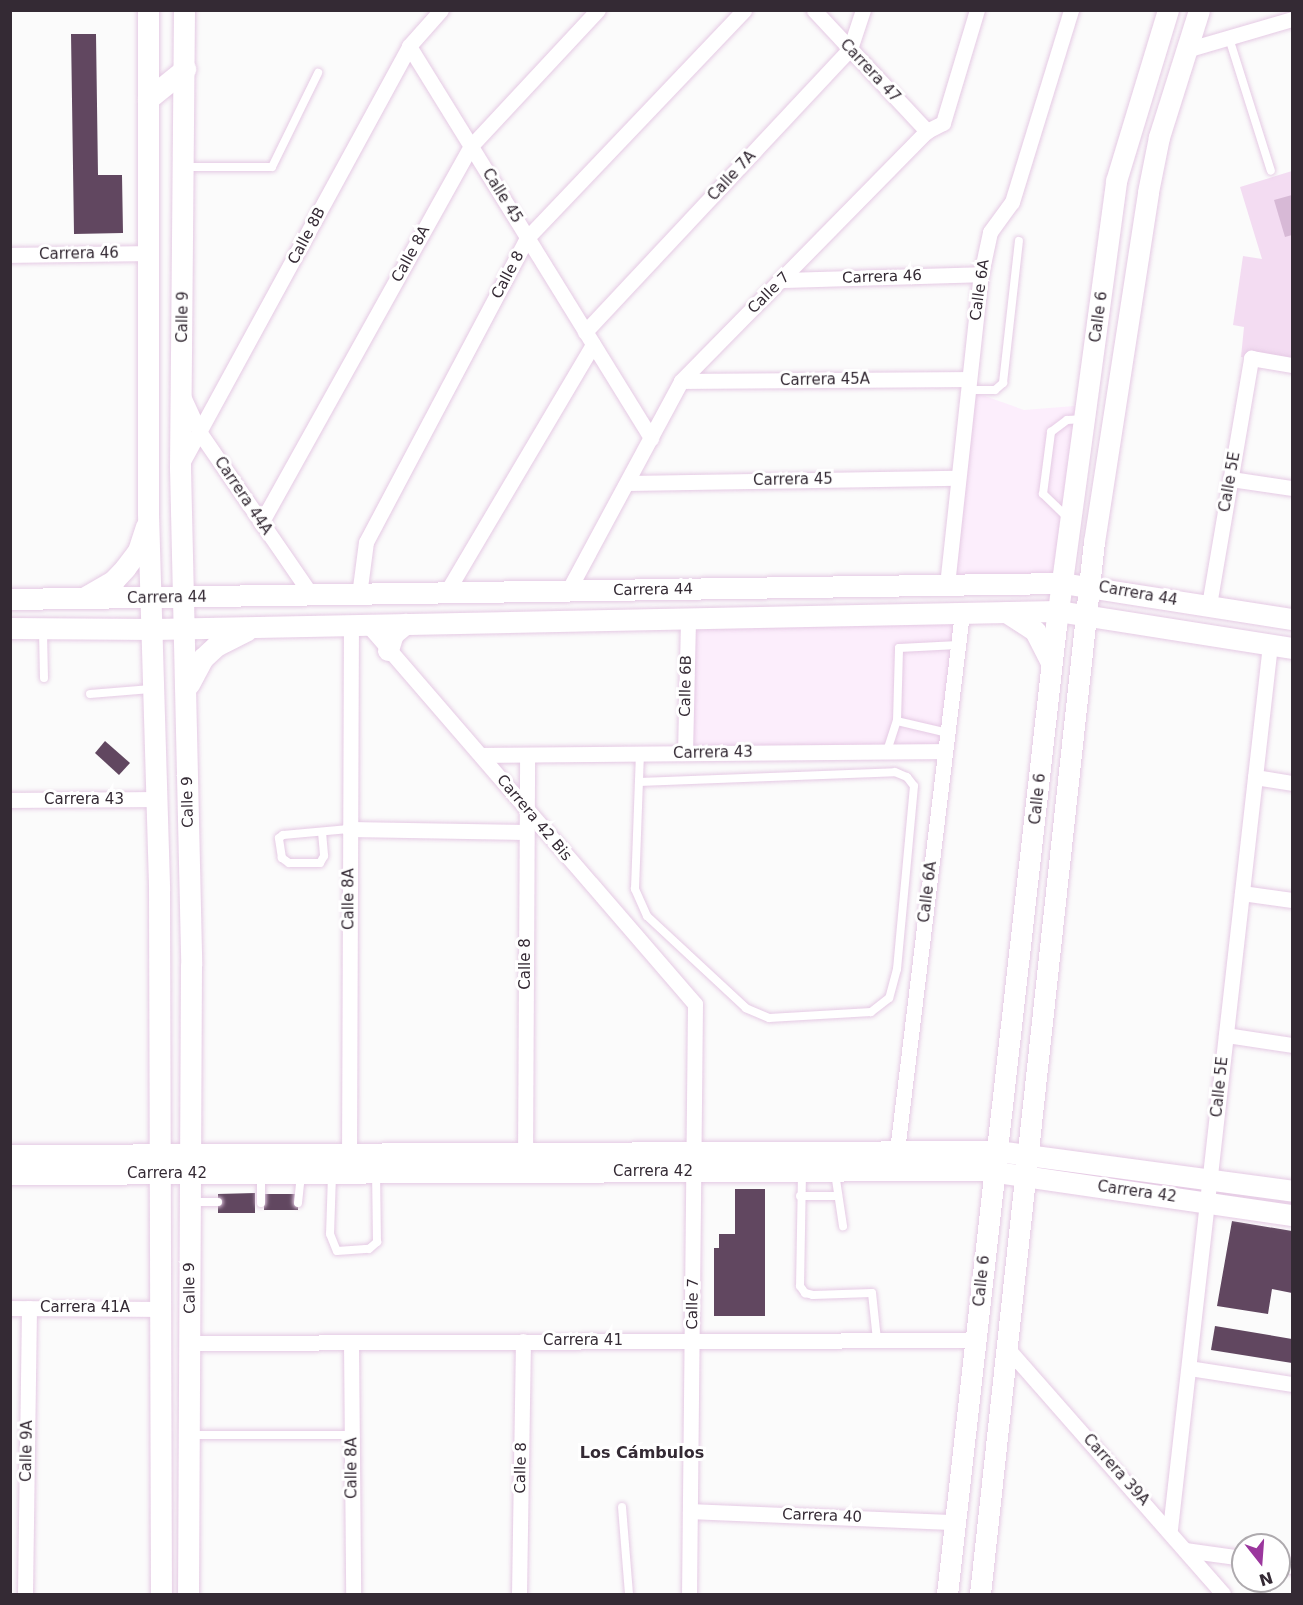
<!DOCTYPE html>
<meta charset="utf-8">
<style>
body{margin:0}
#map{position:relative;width:1303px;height:1605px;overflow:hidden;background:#fbfbfb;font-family:"DejaVu Sans",sans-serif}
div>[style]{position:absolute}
.built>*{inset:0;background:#fceefc}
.green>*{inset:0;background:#f3dcf2}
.water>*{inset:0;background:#d7b9d6}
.building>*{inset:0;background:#614760}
.roads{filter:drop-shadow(0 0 2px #e5cae4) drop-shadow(0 0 2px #e5cae4)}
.lane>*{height:8px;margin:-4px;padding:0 4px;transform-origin:4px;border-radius:4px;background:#fff}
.street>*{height:15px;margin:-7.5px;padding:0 7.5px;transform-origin:7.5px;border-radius:7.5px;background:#fff}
.secondary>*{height:21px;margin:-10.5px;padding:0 10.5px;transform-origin:10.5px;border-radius:10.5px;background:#fff}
span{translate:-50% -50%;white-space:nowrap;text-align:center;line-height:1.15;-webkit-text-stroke:6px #fff;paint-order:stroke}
.street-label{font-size:15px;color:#342a34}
.neighbourhood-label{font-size:16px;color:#342a34;font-weight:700}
.frame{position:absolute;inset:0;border:12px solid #342a34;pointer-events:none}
.north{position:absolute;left:1231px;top:1533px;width:60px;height:60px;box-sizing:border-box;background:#fff;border:2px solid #aeaaae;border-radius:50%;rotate:163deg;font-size:16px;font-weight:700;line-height:24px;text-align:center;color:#342a34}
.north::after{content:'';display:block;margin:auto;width:21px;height:27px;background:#9b379d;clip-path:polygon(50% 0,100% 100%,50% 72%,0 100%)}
</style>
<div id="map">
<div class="built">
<div style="clip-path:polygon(968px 390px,1024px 410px,1087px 405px,1062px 583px,947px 585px)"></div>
<div style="clip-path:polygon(962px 613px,945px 751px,685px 753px,688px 618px)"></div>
</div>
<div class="green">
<div style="clip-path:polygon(1292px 171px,1292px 365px,1241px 357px,1244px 327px,1233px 325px,1243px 256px,1262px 259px,1240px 187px)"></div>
</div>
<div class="water">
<div style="clip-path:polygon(1292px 195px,1292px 235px,1285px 237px,1274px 200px)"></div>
</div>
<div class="building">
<div style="clip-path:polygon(71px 34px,96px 34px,98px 175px,122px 175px,123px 233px,74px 234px)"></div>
<div style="clip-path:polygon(105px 741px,130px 763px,119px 775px,95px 753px)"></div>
<div style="clip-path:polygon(735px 1189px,765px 1189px,765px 1316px,714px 1316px,714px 1248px,719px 1248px,719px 1234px,735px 1234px)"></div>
<div style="clip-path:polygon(255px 1193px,255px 1213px,218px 1213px,218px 1194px)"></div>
<div style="clip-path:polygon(264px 1194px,298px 1194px,298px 1210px,264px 1210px)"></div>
<div style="clip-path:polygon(1232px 1221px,1292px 1231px,1292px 1293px,1272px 1289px,1268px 1314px,1217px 1306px)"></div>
<div style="clip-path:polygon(1215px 1326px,1292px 1339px,1292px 1363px,1211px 1350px)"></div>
</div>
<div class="roads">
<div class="lane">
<div style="left:1229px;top:38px;width:139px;rotate:72.5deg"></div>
<div style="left:185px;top:167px;width:87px"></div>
<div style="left:272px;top:167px;width:105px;rotate:-63.9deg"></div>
<div style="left:968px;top:390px;width:27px"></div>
<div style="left:995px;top:390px;width:11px;rotate:-41deg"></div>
<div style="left:1003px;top:383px;width:143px;rotate:-83.6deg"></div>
<div style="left:1068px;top:518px;width:35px;rotate:-136deg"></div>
<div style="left:1043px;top:494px;width:63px;rotate:-82.6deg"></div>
<div style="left:1051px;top:432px;width:20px;rotate:-37deg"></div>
<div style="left:1067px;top:420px;width:17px;rotate:-3deg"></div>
<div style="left:43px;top:631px;width:47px;rotate:88.8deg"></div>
<div style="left:90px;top:694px;width:61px;rotate:-4.7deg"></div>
<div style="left:948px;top:733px;width:52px;rotate:-166.8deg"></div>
<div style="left:897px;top:721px;width:73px;rotate:-88.4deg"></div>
<div style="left:899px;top:648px;width:59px;rotate:-2.9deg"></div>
<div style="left:887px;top:751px;width:32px;rotate:-72deg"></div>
<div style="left:639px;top:782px;width:256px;rotate:-2.2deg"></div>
<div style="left:895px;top:772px;width:13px;rotate:23deg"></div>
<div style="left:907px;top:777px;width:11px;rotate:52deg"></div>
<div style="left:914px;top:786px;width:184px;rotate:95.3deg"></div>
<div style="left:897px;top:969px;width:30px;rotate:105deg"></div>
<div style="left:889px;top:998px;width:23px;rotate:142deg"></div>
<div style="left:871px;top:1012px;width:102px;rotate:176.6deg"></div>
<div style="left:769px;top:1018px;width:25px;rotate:-157deg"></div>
<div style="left:746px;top:1008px;width:135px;rotate:-137.1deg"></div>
<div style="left:647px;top:916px;width:30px;rotate:-114deg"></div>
<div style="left:635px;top:889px;width:135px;rotate:-87.9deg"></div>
<div style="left:322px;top:832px;width:24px;rotate:85deg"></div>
<div style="left:324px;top:856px;width:8px;rotate:120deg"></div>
<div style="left:320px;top:863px;width:31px;rotate:180deg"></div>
<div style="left:289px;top:863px;width:9px;rotate:-144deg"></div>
<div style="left:282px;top:858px;width:20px;rotate:-99deg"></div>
<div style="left:279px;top:838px;width:5px;rotate:-37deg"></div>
<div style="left:283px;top:835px;width:66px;rotate:-5.2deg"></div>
<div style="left:802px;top:1173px;width:113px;rotate:91deg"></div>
<div style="left:800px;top:1286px;width:9px;rotate:54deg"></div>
<div style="left:805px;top:1293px;width:8px;rotate:14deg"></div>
<div style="left:813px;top:1295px;width:59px;rotate:-1.9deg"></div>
<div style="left:872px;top:1293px;width:47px;rotate:83.9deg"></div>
<div style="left:835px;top:1173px;width:54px;rotate:81.4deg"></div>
<div style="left:332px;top:1175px;width:59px;rotate:91.9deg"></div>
<div style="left:330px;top:1234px;width:18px;rotate:68deg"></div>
<div style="left:337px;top:1251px;width:32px;rotate:-4deg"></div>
<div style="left:369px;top:1249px;width:11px;rotate:-41deg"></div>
<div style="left:377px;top:1242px;width:68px;rotate:-90.8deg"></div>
<div style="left:800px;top:1196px;width:37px"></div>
<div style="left:190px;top:1202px;width:28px"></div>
<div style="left:261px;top:1203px;width:29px;rotate:-90deg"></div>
<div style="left:298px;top:1203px;width:29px;rotate:-84deg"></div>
<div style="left:192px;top:1435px;width:160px"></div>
<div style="left:622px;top:1507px;width:87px;rotate:85.4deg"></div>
</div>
<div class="street">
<div style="left:814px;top:10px;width:166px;rotate:47deg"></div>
<div style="left:409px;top:46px;width:461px;rotate:58.3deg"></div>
<div style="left:1186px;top:50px;width:110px;rotate:-16.3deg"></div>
<div style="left:10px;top:255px;width:138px;rotate:-0.8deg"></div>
<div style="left:783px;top:280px;width:198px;rotate:-1.7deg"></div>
<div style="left:585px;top:332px;width:388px;rotate:-46.9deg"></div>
<div style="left:850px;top:49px;width:41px;rotate:-71.6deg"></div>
<div style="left:681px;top:381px;width:288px;rotate:-0.4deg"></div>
<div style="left:182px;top:394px;width:43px;rotate:65.2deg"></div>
<div style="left:200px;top:433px;width:198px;rotate:55.5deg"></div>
<div style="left:181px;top:465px;width:477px;rotate:-61.4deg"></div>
<div style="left:409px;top:46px;width:48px;rotate:-48.4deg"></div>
<div style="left:1231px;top:479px;width:62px;rotate:8.4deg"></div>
<div style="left:627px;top:483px;width:331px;rotate:-0.9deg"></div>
<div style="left:261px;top:523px;width:432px;rotate:-60.9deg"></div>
<div style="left:471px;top:146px;width:186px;rotate:-47deg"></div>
<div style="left:947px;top:585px;width:313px;rotate:-83.8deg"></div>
<div style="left:981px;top:274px;width:43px;rotate:-77.9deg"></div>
<div style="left:990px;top:232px;width:37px;rotate:-54deg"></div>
<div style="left:1012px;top:202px;width:201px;rotate:-72.9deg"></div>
<div style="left:568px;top:591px;width:238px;rotate:-61.7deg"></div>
<div style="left:681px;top:381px;width:351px;rotate:-45.5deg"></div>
<div style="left:927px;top:131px;width:18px;rotate:-27deg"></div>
<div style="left:943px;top:123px;width:118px;rotate:-73.3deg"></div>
<div style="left:446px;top:593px;width:289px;rotate:-59.4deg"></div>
<div style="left:359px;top:595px;width:53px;rotate:-82.5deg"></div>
<div style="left:366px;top:542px;width:344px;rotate:-62.1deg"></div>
<div style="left:527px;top:238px;width:315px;rotate:-46.4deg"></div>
<div style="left:1209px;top:605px;width:251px;rotate:-80.3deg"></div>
<div style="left:1251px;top:358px;width:42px;rotate:9.7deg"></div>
<div style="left:367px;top:624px;width:502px;rotate:49.2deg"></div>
<div style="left:695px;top:1004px;width:590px;rotate:90.58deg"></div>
<div style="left:685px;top:753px;width:135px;rotate:-88.7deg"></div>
<div style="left:481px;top:755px;width:464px;rotate:-0.5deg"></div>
<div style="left:1255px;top:777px;width:37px;rotate:9deg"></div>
<div style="left:10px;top:800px;width:147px;rotate:-0.4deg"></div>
<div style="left:349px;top:829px;width:177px;rotate:1deg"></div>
<div style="left:1242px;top:893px;width:50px;rotate:8deg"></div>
<div style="left:1226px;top:1035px;width:67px;rotate:8.6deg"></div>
<div style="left:896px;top:1159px;width:550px;rotate:-83.11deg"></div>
<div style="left:349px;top:1162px;width:537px;rotate:-89.79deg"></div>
<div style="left:525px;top:1163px;width:408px;rotate:-89.7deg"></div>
<div style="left:10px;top:1308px;width:150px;rotate:0.4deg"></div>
<div style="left:351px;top:1342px;width:252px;rotate:89.5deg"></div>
<div style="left:191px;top:1343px;width:785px;rotate:-0.22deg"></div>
<div style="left:1007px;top:1348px;width:327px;rotate:48.7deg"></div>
<div style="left:1189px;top:1368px;width:104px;rotate:8.8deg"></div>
<div style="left:690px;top:1511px;width:265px;rotate:2.4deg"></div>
<div style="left:1170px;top:1529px;width:891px;rotate:-83.55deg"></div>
<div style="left:1185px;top:1550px;width:59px;rotate:7.9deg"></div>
<div style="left:1279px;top:1564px;width:13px;rotate:9deg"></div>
<div style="left:25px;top:1594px;width:286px;rotate:-89.2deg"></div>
<div style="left:519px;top:1594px;width:253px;rotate:-89.1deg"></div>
</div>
<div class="secondary">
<div style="left:148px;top:10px;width:504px;rotate:90deg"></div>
<div style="left:148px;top:514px;width:376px;rotate:88.3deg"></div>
<div style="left:159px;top:890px;width:704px;rotate:89.84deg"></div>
<div style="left:184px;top:10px;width:457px;rotate:90.5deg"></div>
<div style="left:180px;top:467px;width:498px;rotate:88.7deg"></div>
<div style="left:191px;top:965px;width:629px;rotate:90.27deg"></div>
<div style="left:148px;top:99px;width:48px;rotate:-39deg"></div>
<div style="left:85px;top:597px;width:34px;rotate:-30deg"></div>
<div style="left:114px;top:580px;width:16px;rotate:-47deg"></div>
<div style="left:125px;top:568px;width:21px;rotate:-53deg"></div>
<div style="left:138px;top:551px;width:26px;rotate:-72deg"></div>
<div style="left:10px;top:599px;width:1052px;rotate:-0.87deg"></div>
<div style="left:1062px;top:583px;width:233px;rotate:8.9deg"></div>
<div style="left:1006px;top:612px;width:35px;rotate:33deg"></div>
<div style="left:1035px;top:631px;width:36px;rotate:63deg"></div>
<div style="left:10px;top:628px;width:144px;rotate:0.4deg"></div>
<div style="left:154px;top:629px;width:904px;rotate:-1.14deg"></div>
<div style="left:1058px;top:611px;width:237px;rotate:9deg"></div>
<div style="left:388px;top:650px;width:17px;rotate:-73deg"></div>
<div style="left:393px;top:634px;width:16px;rotate:-40deg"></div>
<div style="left:189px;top:684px;width:30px;rotate:-62deg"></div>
<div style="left:203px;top:658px;width:18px;rotate:-43deg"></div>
<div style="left:216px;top:646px;width:35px;rotate:-27deg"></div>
<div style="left:10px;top:1155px;width:988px;rotate:-0.23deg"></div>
<div style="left:998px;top:1151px;width:297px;rotate:7.7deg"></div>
<div style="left:10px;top:1174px;width:972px;rotate:-0.24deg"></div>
<div style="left:982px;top:1170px;width:313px;rotate:8.3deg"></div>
<div style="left:947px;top:1594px;width:974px;rotate:-83.58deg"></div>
<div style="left:1056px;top:626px;width:449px;rotate:-82.3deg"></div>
<div style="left:1116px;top:181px;width:179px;rotate:-73.1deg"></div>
<div style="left:980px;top:1594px;width:1058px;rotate:-83.82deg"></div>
<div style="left:1094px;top:542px;width:354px;rotate:-81.2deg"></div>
<div style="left:1148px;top:192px;width:56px;rotate:-78.7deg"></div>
<div style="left:1159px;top:137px;width:133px;rotate:-72.5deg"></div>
</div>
</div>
<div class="street-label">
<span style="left:870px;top:71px;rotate:47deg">Carrera 47</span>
<span style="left:732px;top:176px;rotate:-47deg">Calle 7A</span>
<span style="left:502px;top:196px;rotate:58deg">Calle 45</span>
<span style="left:307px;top:236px;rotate:-62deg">Calle 8B</span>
<span style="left:79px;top:254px;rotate:-1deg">Carrera 46</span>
<span style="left:411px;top:254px;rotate:-61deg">Calle 8A</span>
<span style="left:508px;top:275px;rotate:-62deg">Calle 8</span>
<span style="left:882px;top:277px;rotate:-2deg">Carrera 46</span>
<span style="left:980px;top:290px;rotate:-82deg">Calle 6A</span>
<span style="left:769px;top:293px;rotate:-45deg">Calle 7</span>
<span style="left:183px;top:317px;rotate:-89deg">Calle 9</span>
<span style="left:1099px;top:317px;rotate:-82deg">Calle 6</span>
<span style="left:825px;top:380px;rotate:-1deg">Carrera 45A</span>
<span style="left:793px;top:480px;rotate:-1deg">Carrera 45</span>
<span style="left:1230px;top:482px;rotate:-80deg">Calle 5E</span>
<span style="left:243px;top:496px;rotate:56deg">Carrera 44A</span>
<span style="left:653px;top:590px;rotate:-1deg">Carrera 44</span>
<span style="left:1138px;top:594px;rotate:10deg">Carrera 44</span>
<span style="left:167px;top:598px;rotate:-1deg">Carrera 44</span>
<span style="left:686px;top:686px;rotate:-89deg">Calle 6B</span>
<span style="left:713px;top:753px;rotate:-1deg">Carrera 43</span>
<span style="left:1038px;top:799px;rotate:-84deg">Calle 6</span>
<span style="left:84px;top:800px">Carrera 43</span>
<span style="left:188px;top:802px;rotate:-91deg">Calle 9</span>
<span style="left:534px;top:818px;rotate:50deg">Carrera 42 Bis</span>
<span style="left:928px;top:892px;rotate:-83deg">Calle 6A</span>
<span style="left:349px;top:899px;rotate:-90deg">Calle 8A</span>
<span style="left:526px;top:964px;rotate:-90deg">Calle 8</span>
<span style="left:1220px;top:1087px;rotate:-84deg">Calle 5E</span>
<span style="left:653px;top:1172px">Carrera 42</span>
<span style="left:167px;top:1174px">Carrera 42</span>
<span style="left:1137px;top:1192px;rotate:8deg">Carrera 42</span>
<span style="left:982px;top:1281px;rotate:-84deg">Calle 6</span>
<span style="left:190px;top:1288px;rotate:-91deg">Calle 9</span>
<span style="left:693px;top:1304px;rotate:-89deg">Calle 7</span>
<span style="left:85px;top:1308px">Carrera 41A</span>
<span style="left:583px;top:1341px">Carrera 41</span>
<span style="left:27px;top:1451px;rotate:-89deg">Calle 9A</span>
<span style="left:352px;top:1468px;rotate:-90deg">Calle 8A</span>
<span style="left:521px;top:1468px;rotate:-89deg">Calle 8</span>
<span style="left:1116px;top:1470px;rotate:48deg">Carrera 39A</span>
<span style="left:822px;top:1516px;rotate:2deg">Carrera 40</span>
</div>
<div class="neighbourhood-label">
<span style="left:642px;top:1453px">Los Cámbulos</span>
</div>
<div class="frame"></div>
<div class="north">N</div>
</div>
